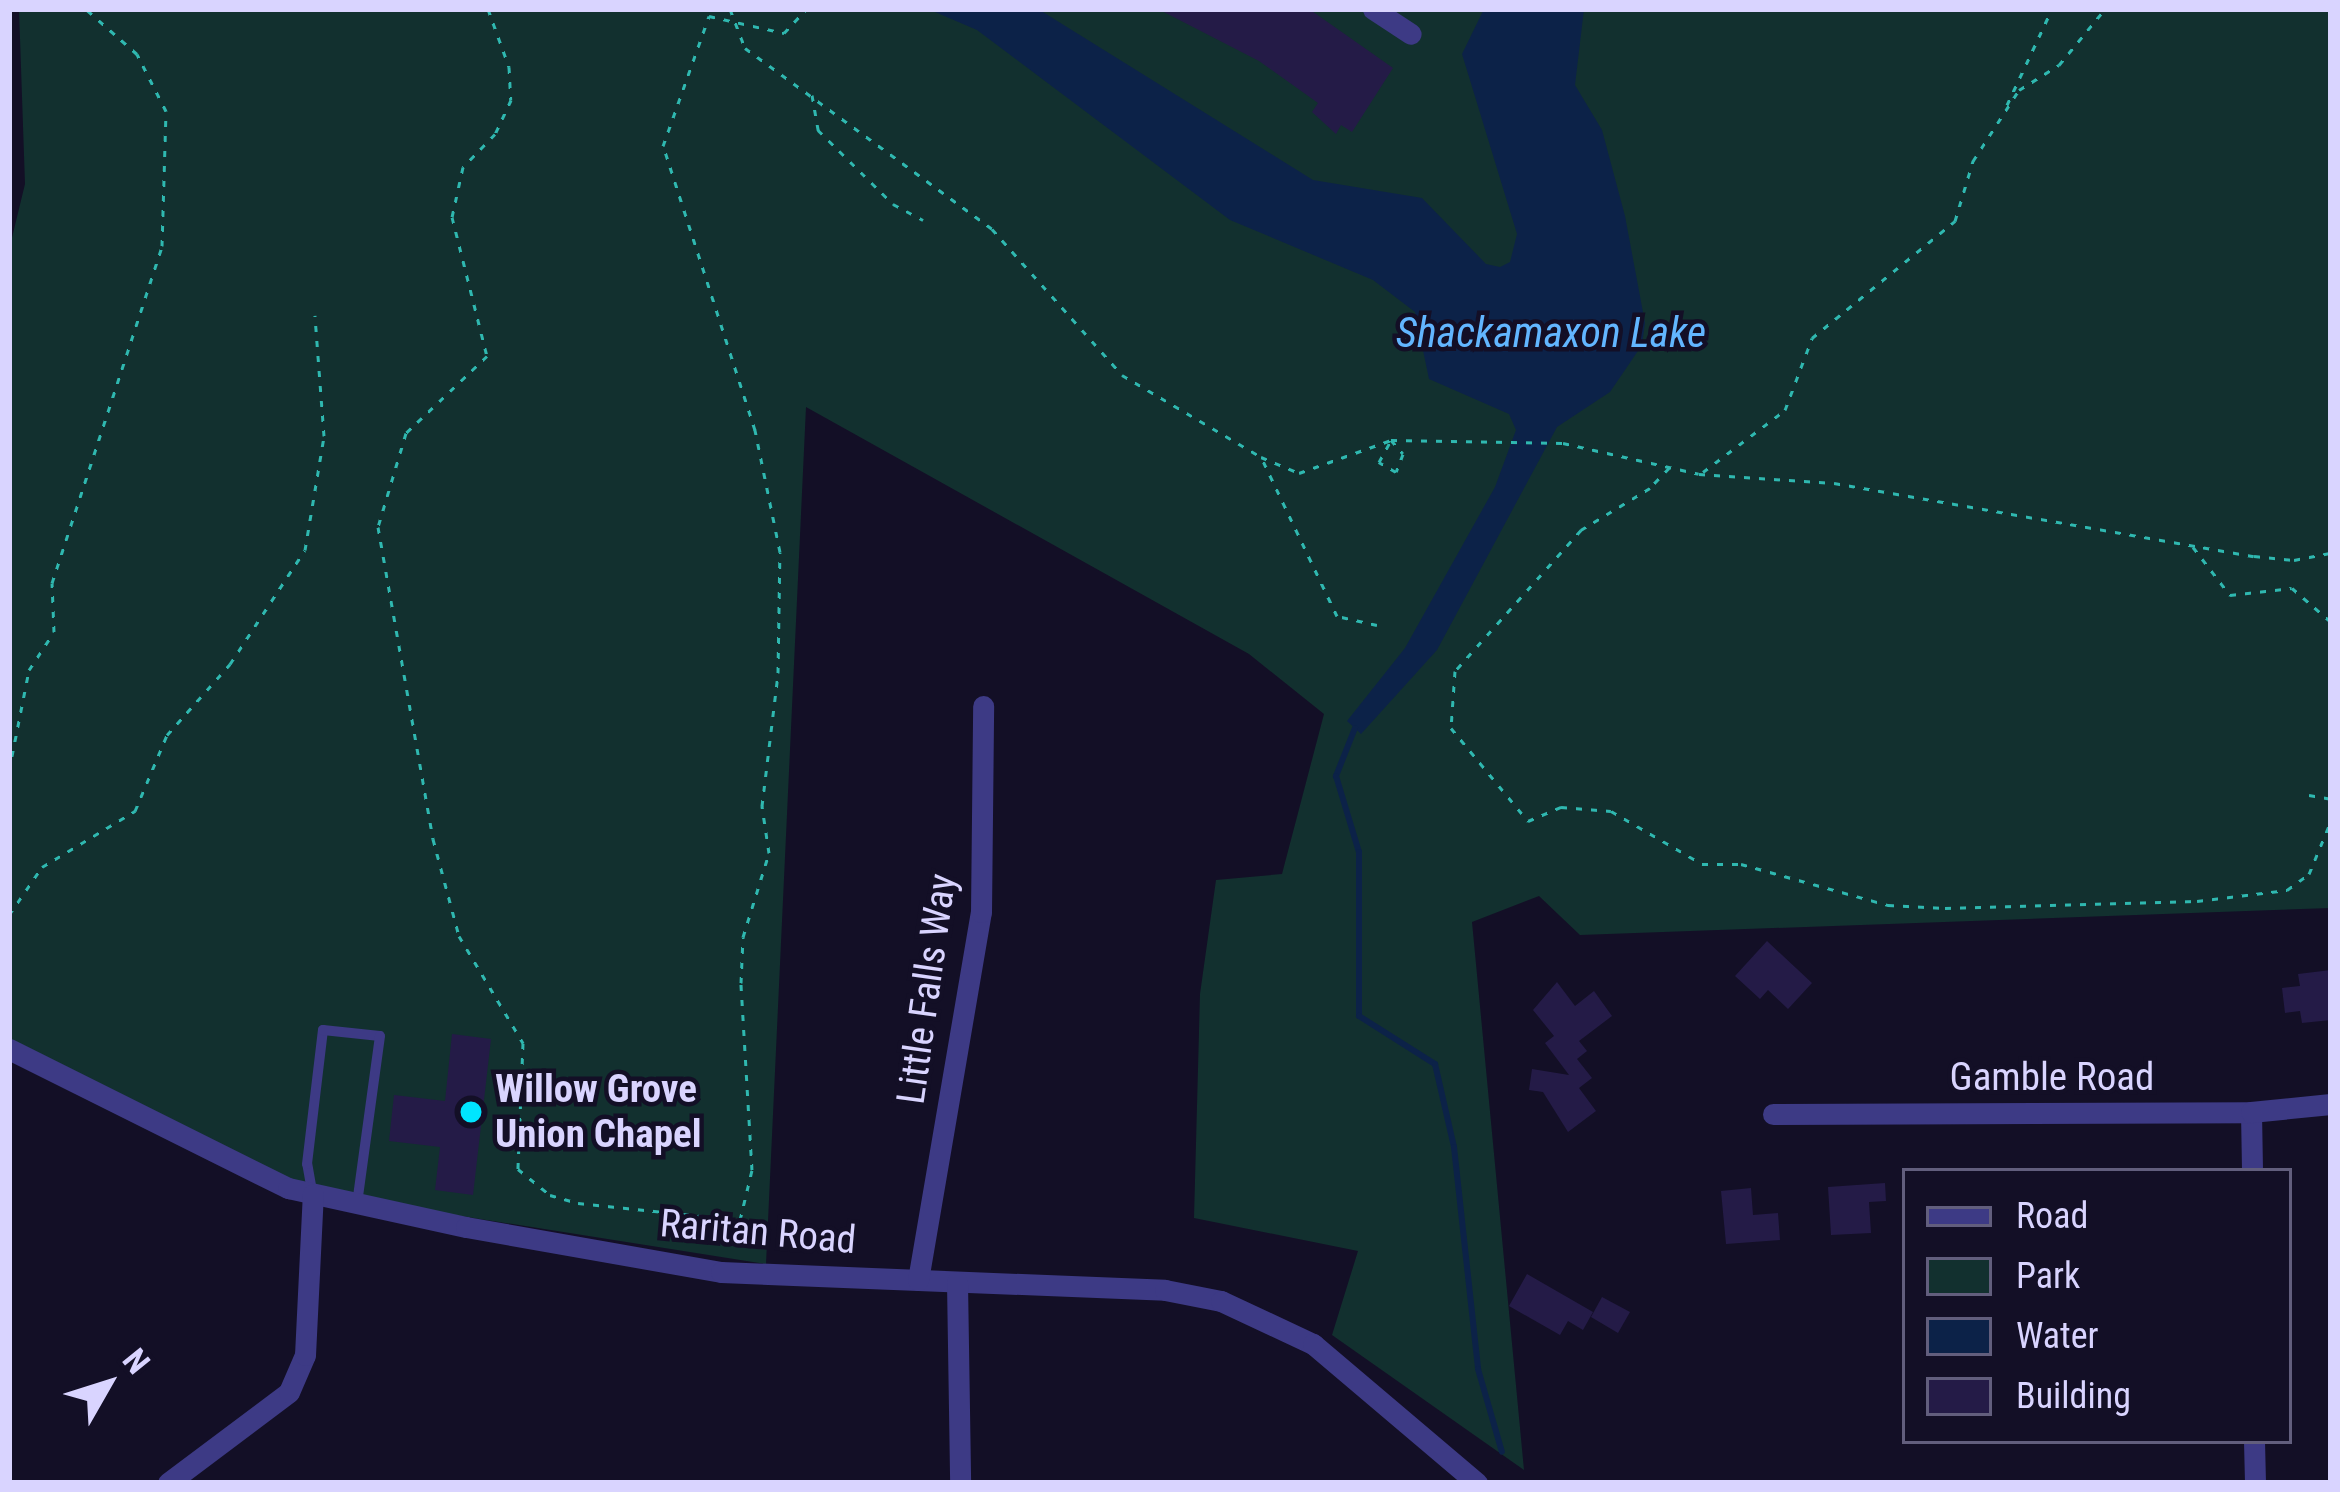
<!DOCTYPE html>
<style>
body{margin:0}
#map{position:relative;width:2340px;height:1492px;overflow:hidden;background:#130f26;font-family:"Roboto Condensed",sans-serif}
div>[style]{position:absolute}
.green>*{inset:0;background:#12302f}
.water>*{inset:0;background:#0c2248}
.stream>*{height:6px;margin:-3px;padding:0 3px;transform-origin:3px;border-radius:3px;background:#0c2248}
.building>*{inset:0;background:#241b47}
.path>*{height:3px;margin-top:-1.5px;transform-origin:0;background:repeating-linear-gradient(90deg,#2fb8b0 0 6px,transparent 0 15px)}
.service>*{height:10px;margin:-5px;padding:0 5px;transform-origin:5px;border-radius:5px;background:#3d3a85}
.minor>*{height:21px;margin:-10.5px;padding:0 10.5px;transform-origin:10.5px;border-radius:10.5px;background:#3d3a85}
.dots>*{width:33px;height:33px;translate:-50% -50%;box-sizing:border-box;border:6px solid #130f26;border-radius:50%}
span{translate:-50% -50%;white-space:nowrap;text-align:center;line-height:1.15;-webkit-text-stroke:9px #130f26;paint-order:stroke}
.street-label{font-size:39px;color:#d9d4ff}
.poi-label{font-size:39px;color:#d9d4ff;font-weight:700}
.left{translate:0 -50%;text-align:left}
.water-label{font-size:42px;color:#62b6ff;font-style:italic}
.frame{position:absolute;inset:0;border:12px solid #d9d4ff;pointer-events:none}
.legend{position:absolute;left:1902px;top:1168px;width:390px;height:276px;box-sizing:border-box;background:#130f26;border:3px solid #625e7d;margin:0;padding:15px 21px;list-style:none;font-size:36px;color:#d9d4ff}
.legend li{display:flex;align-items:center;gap:24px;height:60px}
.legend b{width:60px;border:3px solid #625e7d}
.north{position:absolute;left:48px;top:1324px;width:120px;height:120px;-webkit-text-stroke:9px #130f26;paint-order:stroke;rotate:51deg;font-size:33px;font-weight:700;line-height:48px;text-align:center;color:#d9d4ff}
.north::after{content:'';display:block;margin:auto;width:42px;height:54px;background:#d9d4ff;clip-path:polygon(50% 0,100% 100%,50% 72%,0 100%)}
</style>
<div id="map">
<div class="green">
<div style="clip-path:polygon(19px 9px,2331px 9px,2331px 908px,1580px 935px,1539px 896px,1472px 922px,1524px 1470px,1332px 1335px,1358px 1251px,1194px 1218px,1200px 994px,1216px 880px,1282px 874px,1324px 714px,1249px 654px,806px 407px,766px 1264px,265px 1185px,9px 1043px,9px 250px,25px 184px)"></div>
</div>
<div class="water">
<div style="clip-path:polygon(928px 9px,1038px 9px,1313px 180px,1422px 198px,1486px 264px,1500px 267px,1510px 262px,1517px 234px,1462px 54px,1484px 9px,1584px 9px,1575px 85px,1602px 130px,1625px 216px,1645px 323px,1642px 345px,1610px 392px,1557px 427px,1437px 650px,1361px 734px,1347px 721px,1405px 648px,1495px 487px,1516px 430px,1509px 414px,1429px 379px,1415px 312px,1373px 280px,1230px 220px,977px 30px)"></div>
</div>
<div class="stream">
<div style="left:1355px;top:728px;width:52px;rotate:111.6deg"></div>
<div style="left:1336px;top:776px;width:79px;rotate:73.2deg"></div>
<div style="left:1359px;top:852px;width:164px;rotate:90deg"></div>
<div style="left:1359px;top:1016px;width:90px;rotate:32.3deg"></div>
<div style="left:1435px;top:1064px;width:85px;rotate:77.1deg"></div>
<div style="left:1454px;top:1147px;width:223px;rotate:83.8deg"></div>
<div style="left:1478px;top:1369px;width:86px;rotate:73.9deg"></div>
</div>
<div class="building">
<div style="clip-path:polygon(1158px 9px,1309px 9px,1393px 68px,1352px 132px,1341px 125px,1336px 134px,1312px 112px,1318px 103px,1259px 61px)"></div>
<div style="clip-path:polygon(1767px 941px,1812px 983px,1788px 1009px,1768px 990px,1760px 999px,1735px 976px)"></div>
<div style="clip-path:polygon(2331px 970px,2331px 1020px,2302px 1023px,2300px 1011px,2285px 1013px,2282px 988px,2300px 986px,2298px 974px)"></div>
<div style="clip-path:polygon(1557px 982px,1575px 1006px,1594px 991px,1612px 1016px,1579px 1041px,1587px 1051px,1577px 1059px,1592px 1078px,1579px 1088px,1596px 1111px,1568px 1132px,1543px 1092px,1529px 1090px,1532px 1069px,1569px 1075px,1545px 1043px,1554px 1036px,1533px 1010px)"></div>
<div style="clip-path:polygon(452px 1034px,491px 1039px,473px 1195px,435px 1190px,440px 1147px,389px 1141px,394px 1095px,445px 1101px)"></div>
<div style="clip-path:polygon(1885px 1183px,1886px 1201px,1869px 1202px,1871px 1233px,1831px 1235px,1828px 1187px)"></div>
<div style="clip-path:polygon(1751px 1188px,1753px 1215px,1778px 1213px,1780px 1240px,1726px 1244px,1721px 1191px)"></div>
<div style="clip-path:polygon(1527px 1274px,1593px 1312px,1583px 1330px,1568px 1321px,1560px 1335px,1509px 1306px)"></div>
<div style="clip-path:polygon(1602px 1297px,1630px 1312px,1618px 1333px,1591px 1317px)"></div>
</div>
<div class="path">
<div style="left:488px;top:9px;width:62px;rotate:70.1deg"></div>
<div style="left:509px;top:67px;width:33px;rotate:87deg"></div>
<div style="left:511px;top:100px;width:38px;rotate:115deg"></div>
<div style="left:495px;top:134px;width:46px;rotate:134.1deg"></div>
<div style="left:463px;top:167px;width:51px;rotate:102.4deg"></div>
<div style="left:452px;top:217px;width:143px;rotate:75.9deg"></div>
<div style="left:487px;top:356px;width:112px;rotate:136.5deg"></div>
<div style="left:406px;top:433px;width:98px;rotate:106.6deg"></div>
<div style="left:378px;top:527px;width:317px;rotate:80deg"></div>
<div style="left:433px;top:839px;width:100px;rotate:75deg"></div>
<div style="left:459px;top:936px;width:125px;rotate:59.1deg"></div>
<div style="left:523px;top:1043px;width:126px;rotate:92.3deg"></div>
<div style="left:518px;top:1169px;width:41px;rotate:39.1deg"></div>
<div style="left:550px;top:1195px;width:29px;rotate:16deg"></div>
<div style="left:578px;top:1203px;width:163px;rotate:6deg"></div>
<div style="left:740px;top:1220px;width:51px;rotate:-76.5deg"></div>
<div style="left:752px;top:1170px;width:187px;rotate:-93.4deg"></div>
<div style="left:741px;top:983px;width:46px;rotate:-87.5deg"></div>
<div style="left:743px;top:937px;width:88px;rotate:-72.8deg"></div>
<div style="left:769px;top:853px;width:48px;rotate:-98.5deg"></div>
<div style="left:762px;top:806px;width:134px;rotate:-83.1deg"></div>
<div style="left:778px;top:673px;width:121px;rotate:-89.1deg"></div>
<div style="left:780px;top:552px;width:125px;rotate:-101.6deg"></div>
<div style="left:755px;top:430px;width:299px;rotate:-107.9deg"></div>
<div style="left:663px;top:146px;width:138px;rotate:-70.5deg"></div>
<div style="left:709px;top:16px;width:77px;rotate:12.8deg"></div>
<div style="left:784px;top:33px;width:33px;rotate:-47deg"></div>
<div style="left:730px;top:9px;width:42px;rotate:69deg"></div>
<div style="left:745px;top:48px;width:306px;rotate:36.2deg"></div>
<div style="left:992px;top:229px;width:195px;rotate:48.3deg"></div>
<div style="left:1122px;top:375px;width:161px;rotate:30.5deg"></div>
<div style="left:894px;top:9px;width:18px"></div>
<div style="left:812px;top:95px;width:36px;rotate:80deg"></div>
<div style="left:818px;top:130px;width:105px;rotate:44.6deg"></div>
<div style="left:893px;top:204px;width:34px;rotate:28deg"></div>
<div style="left:2007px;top:105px;width:106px;rotate:-64.9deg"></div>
<div style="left:1669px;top:468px;width:28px;rotate:134deg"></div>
<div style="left:1650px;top:488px;width:81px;rotate:148.7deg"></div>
<div style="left:1581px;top:530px;width:189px;rotate:131.8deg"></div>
<div style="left:1455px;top:671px;width:57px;rotate:94deg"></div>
<div style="left:1451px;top:728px;width:121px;rotate:50.4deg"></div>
<div style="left:1528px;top:821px;width:36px;rotate:-23deg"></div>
<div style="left:1561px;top:807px;width:50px;rotate:4.6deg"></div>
<div style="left:1611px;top:811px;width:105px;rotate:30.2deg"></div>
<div style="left:1702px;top:864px;width:39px"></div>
<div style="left:1741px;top:864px;width:153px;rotate:15.6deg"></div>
<div style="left:1888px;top:905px;width:57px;rotate:3deg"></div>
<div style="left:1945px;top:908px;width:252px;rotate:-1.6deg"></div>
<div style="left:2197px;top:901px;width:91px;rotate:-7deg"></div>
<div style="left:2287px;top:890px;width:27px;rotate:-36deg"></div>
<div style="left:2309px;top:874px;width:57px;rotate:-67.5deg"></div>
<div style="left:1703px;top:472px;width:103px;rotate:-37.1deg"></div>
<div style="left:1785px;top:410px;width:77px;rotate:-69.4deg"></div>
<div style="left:1812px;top:338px;width:185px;rotate:-39.3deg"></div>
<div style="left:1955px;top:221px;width:63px;rotate:-73.3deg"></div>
<div style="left:1973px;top:161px;width:85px;rotate:-57.1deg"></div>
<div style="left:2019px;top:90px;width:47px;rotate:-32deg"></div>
<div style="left:2059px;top:65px;width:72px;rotate:-50.6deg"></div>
<div style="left:2193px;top:547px;width:61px;rotate:52.4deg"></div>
<div style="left:2230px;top:595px;width:62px;rotate:-6.4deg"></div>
<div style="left:2292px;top:588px;width:52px;rotate:41.1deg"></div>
<div style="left:1377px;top:625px;width:41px;rotate:-167.3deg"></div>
<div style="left:1337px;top:616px;width:176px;rotate:-115.5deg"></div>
<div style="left:1261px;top:457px;width:41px;rotate:22.8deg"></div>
<div style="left:1299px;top:473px;width:98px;rotate:-19.7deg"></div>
<div style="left:1391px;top:440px;width:18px;rotate:49deg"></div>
<div style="left:1403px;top:454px;width:19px;rotate:111deg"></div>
<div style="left:1396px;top:472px;width:20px;rotate:-150deg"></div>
<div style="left:1379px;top:462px;width:25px;rotate:-61deg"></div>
<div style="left:1391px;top:440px;width:172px;rotate:1deg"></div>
<div style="left:1563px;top:443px;width:139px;rotate:12.8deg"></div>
<div style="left:1699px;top:474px;width:135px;rotate:3.8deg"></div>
<div style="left:1834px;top:483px;width:426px;rotate:9.9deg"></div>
<div style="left:2254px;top:556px;width:40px;rotate:5.7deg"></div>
<div style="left:2294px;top:560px;width:38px;rotate:-11deg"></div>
<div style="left:9px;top:771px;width:103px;rotate:-78.8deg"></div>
<div style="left:29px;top:670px;width:45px;rotate:-56.7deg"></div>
<div style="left:54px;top:632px;width:49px;rotate:-92.3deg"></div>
<div style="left:52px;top:583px;width:354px;rotate:-71.9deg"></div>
<div style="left:162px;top:246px;width:135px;rotate:-88.3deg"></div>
<div style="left:166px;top:111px;width:64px;rotate:-117deg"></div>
<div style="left:137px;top:54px;width:68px;rotate:-138.6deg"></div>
<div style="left:2309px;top:795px;width:22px;rotate:10deg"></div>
<div style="left:9px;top:915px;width:58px;rotate:-55.5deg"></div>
<div style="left:42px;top:867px;width:109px;rotate:-31.1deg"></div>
<div style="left:135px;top:811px;width:82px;rotate:-67.2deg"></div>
<div style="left:167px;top:735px;width:95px;rotate:-48.4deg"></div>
<div style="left:230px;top:664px;width:136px;rotate:-56.7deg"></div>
<div style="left:305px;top:550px;width:116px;rotate:-80.5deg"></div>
<div style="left:324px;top:436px;width:121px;rotate:-94.3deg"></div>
</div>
<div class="service">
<div style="left:312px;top:1191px;width:27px;rotate:-100deg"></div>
<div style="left:307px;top:1164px;width:135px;rotate:-83.2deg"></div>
<div style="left:323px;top:1030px;width:57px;rotate:6deg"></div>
<div style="left:380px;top:1036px;width:170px;rotate:97.8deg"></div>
</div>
<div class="minor">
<div style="left:1373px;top:9px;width:45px;rotate:33.3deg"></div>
<div style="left:9px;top:1049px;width:312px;rotate:26.5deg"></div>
<div style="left:288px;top:1188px;width:182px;rotate:12.4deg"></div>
<div style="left:466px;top:1227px;width:259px;rotate:10deg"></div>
<div style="left:721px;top:1272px;width:444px;rotate:2.3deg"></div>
<div style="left:1165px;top:1290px;width:57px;rotate:11.1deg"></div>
<div style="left:1221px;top:1301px;width:102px;rotate:25.1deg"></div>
<div style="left:1313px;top:1344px;width:215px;rotate:40.3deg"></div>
<div style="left:2251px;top:1112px;width:59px;rotate:89deg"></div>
<div style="left:1773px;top:1114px;width:478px;rotate:-0.2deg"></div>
<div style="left:2251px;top:1112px;width:80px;rotate:-5.7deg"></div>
<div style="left:918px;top:1280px;width:373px;rotate:-80.3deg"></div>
<div style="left:981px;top:912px;width:206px;rotate:-89.4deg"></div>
<div style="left:957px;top:1282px;width:201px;rotate:89.1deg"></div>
<div style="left:2254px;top:1441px;width:42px;rotate:88.6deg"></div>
<div style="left:168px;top:1483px;width:151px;rotate:-36.9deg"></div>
<div style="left:289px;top:1392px;width:40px;rotate:-66.6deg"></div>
<div style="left:305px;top:1355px;width:161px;rotate:-87.2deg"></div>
</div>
<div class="dots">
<div style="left:471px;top:1112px;background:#00e5ff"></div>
</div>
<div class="street-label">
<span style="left:927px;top:989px;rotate:-82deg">Little Falls Way</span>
<span style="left:2052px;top:1077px">Gamble Road</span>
<span style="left:758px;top:1232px;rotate:5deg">Raritan Road</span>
</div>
<div class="poi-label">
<span class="left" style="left:495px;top:1112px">Willow Grove<br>Union Chapel</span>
</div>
<div class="water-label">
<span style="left:1551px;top:333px">Shackamaxon Lake</span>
</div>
<div class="frame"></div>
<ul class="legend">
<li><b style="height:15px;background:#3d3a85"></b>Road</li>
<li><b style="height:33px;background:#12302f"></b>Park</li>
<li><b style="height:33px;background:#0c2248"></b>Water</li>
<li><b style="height:33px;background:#241b47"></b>Building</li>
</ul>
<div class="north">N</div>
</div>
